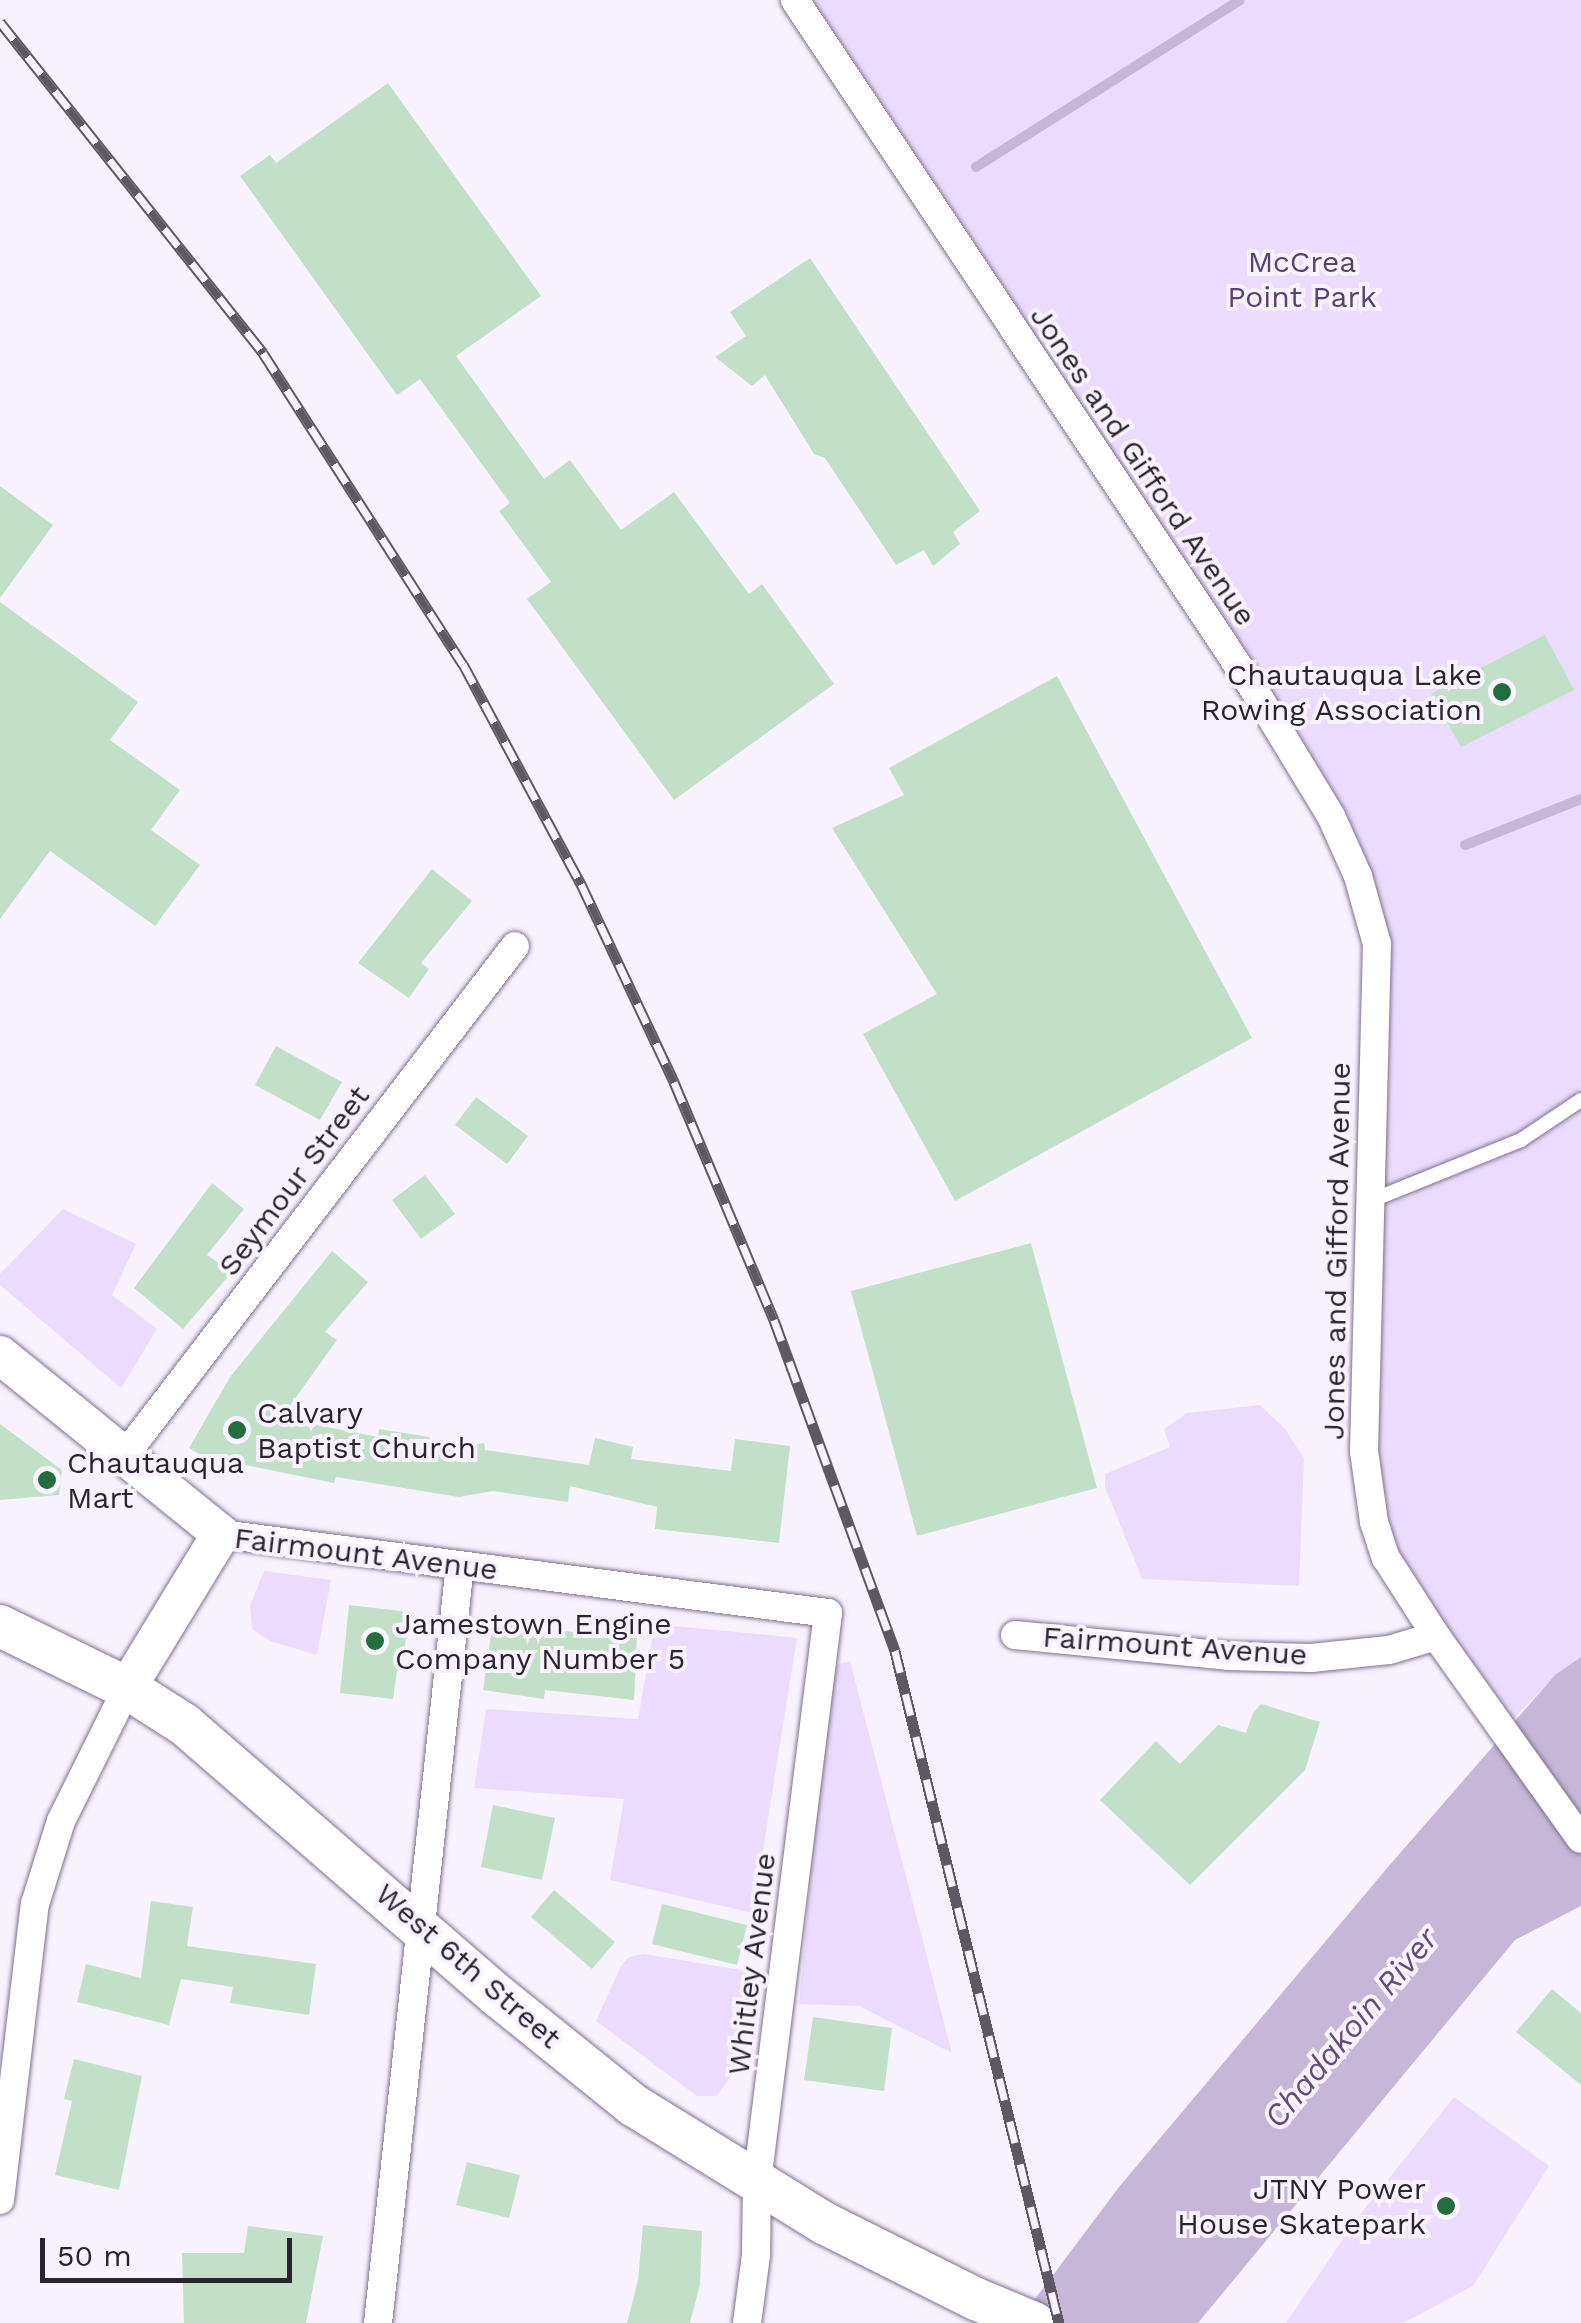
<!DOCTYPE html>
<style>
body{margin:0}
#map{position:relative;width:1581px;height:2323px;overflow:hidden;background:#f8f2ff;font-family:"Work Sans",sans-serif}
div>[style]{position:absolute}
.green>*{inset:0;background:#ebdbfd}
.water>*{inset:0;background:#c6b6d8}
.stream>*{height:10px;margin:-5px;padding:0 5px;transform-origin:5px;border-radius:5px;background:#c6b6d8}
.building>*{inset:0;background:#c2e0c8}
.roads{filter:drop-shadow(0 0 2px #7f718e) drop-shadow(0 0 2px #7f718e)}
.lane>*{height:14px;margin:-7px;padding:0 7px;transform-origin:7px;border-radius:7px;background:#fff}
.street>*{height:28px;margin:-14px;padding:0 14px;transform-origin:14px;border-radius:14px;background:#fff}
.secondary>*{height:38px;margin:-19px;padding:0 19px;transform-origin:19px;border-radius:19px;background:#fff}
.primary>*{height:42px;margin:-21px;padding:0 21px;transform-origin:21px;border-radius:21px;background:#fff}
.rail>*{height:11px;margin-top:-5.5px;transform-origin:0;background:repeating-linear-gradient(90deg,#f8f2ff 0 22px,#5e5864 0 44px);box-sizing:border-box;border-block:2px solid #5e5864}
.dots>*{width:28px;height:28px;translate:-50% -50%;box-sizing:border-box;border:5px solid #f8f2ff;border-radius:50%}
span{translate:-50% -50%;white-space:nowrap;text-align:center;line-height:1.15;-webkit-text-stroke:8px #f8f2ff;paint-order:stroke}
.park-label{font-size:30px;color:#594170}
.street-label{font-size:30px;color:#2a2430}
.poi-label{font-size:30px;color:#2a2430}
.right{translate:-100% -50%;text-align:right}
.left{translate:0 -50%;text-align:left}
.water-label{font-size:32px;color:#634b7a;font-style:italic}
.scale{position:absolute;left:40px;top:2238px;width:252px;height:45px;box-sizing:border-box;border:5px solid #2a2430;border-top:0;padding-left:12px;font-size:30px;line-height:35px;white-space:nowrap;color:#2a2430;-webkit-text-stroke:8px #f8f2ff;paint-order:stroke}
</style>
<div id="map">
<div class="green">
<div style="clip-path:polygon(791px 0,1581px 0,1581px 1657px,1555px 1675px,1502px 1731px,1386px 1558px,1364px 1451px,1377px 944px,1358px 877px)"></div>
<div style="clip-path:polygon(63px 1209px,136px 1244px,112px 1295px,157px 1329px,121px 1388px,0 1285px,0 1274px)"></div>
<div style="clip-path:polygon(1260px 1405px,1285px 1429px,1304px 1458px,1299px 1586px,1142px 1579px,1105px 1487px,1105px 1474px,1170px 1447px,1164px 1429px,1187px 1413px)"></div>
<div style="clip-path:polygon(264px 1571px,331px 1580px,317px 1655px,270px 1641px,252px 1629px,250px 1606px)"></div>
<div style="clip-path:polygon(655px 1624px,797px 1638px,753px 1913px,610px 1880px,624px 1799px,474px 1788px,486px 1709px,638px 1719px)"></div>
<div style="clip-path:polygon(850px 1661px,952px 2053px,859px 2006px,799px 2004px,829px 1667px)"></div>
<div style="clip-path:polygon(644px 1954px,747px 1971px,732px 2074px,717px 2096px,697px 2096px,596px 2021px,621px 1966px,629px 1957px)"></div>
<div style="clip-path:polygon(1454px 2097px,1549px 2166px,1473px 2286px,1403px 2323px,1286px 2323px,1358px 2217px)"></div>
</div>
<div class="water">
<div style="clip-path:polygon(1581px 1657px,1581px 1906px,1515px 1940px,1198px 2323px,1017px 2323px,1119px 2187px,1388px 1867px,1555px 1675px)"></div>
</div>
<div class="stream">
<div style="left:976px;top:167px;width:312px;rotate:-32.3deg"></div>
<div style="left:1465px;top:845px;width:125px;rotate:-21.6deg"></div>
</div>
<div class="building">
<div style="clip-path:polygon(388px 83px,541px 296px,456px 356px,544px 479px,570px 460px,621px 530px,674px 492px,749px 594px,762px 584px,834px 684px,674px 800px,527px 599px,551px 582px,499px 511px,510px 503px,420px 379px,397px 395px,240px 176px,270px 155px,276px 163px)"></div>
<div style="clip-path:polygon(810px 258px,980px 511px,953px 532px,960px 544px,933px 566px,924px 550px,896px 565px,825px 458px,814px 454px,765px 375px,752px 386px,715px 357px,746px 336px,730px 312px)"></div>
<div style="clip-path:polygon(0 486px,53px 525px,0 598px)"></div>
<div style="clip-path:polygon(0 602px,138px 702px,110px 740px,180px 790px,151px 830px,200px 865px,155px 926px,50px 851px,0 919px)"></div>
<div style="clip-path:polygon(1545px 635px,1574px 690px,1461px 747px,1431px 694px)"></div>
<div style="clip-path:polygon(1057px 676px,1252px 1038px,955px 1201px,863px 1034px,937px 994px,832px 828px,904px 795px,889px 768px)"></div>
<div style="clip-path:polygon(432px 869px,472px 901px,421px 963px,429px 969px,409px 998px,358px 963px)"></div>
<div style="clip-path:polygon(276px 1046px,342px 1082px,320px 1120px,255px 1085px)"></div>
<div style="clip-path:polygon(476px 1097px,528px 1136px,507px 1164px,455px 1125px)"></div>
<div style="clip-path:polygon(425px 1175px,455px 1214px,421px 1239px,392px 1200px)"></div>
<div style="clip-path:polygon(212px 1183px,244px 1209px,207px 1255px,232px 1272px,183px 1329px,134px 1288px)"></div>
<div style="clip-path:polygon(1031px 1243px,1097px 1488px,917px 1536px,851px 1291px)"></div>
<div style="clip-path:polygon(332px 1251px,368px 1282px,325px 1332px,337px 1340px,281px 1418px,378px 1437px,379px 1429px,430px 1437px,427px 1452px,484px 1443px,485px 1450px,589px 1465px,595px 1438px,633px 1447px,631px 1459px,731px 1471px,735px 1439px,790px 1446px,779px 1543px,655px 1529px,657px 1507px,570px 1486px,568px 1502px,493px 1491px,459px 1497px,336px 1477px,334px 1483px,246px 1465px,239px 1478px,189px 1448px,230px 1377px)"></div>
<div style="clip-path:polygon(0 1424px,62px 1470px,59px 1495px,0 1500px)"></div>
<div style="clip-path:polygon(349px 1605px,409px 1612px,402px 1671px,397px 1671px,393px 1699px,340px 1693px)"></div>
<div style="clip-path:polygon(493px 1621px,594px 1635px,637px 1636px,634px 1700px,545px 1690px,544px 1699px,483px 1690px)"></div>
<div style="clip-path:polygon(1261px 1704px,1320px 1722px,1305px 1770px,1190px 1885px,1100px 1800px,1156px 1741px,1180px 1764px,1218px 1725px,1246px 1733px,1253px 1713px)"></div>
<div style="clip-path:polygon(493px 1805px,555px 1818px,542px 1880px,481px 1867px)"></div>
<div style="clip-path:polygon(554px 1890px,615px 1942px,592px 1969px,531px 1917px)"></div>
<div style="clip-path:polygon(151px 1901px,193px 1907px,187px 1946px,316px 1964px,309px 2015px,230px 2003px,233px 1987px,181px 1979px,169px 2025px,77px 2002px,86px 1964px,141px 1978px)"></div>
<div style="clip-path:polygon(662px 1904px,747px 1925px,737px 1965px,652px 1944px)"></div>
<div style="clip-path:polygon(1552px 1989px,1581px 2013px,1581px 2085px,1516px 2032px)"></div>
<div style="clip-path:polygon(813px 2017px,892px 2028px,884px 2091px,804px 2080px)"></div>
<div style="clip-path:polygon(74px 2059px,142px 2076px,119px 2190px,55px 2175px,72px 2101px,64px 2099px)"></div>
<div style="clip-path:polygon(467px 2162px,520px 2175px,509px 2218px,456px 2205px)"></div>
<div style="clip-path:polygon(643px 2225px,702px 2231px,700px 2284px,690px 2323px,627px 2323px,638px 2280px)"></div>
<div style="clip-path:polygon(248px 2226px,323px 2236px,306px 2323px,184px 2323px,182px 2253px,244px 2253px)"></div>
</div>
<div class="roads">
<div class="lane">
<div style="left:1370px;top:1201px;width:163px;rotate:-22deg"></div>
<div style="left:1521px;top:1140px;width:72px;rotate:-33.7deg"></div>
</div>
<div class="street">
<div style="left:795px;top:0;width:830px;rotate:56.35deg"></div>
<div style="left:1255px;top:691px;width:146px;rotate:58.7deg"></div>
<div style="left:1331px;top:816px;width:66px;rotate:65.8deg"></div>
<div style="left:1358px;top:876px;width:71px;rotate:74.4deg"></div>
<div style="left:1377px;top:944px;width:507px;rotate:91.47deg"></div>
<div style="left:1364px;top:1451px;width:72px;rotate:82deg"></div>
<div style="left:1374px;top:1522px;width:38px;rotate:72deg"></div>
<div style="left:1386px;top:1558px;width:93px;rotate:57.3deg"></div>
<div style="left:1436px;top:1636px;width:249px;rotate:54.5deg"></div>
<div style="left:125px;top:1455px;width:641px;rotate:-52.54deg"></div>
<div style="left:221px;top:1534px;width:612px;rotate:7.42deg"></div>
<div style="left:828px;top:1613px;width:573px;rotate:97.11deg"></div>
<div style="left:757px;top:2182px;width:73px;rotate:90.8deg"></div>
<div style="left:756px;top:2255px;width:69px;rotate:97.5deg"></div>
<div style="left:1015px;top:1635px;width:214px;rotate:5.6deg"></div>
<div style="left:1228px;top:1656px;width:83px;rotate:1.4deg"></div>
<div style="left:1311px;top:1658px;width:78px;rotate:-5.9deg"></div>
<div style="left:1389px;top:1650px;width:49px;rotate:-16.6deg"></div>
<div style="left:0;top:2200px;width:298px;rotate:-83.3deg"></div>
<div style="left:35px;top:1904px;width:87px;rotate:-72.6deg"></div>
<div style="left:61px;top:1821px;width:148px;rotate:-63.6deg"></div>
<div style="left:378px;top:2323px;width:762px;rotate:-83.83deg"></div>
</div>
<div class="secondary">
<div style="left:0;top:1355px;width:284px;rotate:39deg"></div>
<div style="left:221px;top:1534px;width:180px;rotate:121.4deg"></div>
</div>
<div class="primary">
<div style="left:0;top:1626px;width:141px;rotate:26deg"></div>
<div style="left:127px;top:1688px;width:69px;rotate:32.5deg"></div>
<div style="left:185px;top:1725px;width:414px;rotate:40.9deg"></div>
<div style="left:498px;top:1996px;width:174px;rotate:38.9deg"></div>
<div style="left:633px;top:2105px;width:225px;rotate:31.7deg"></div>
<div style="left:824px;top:2223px;width:170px;rotate:26.6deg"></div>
<div style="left:976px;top:2299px;width:63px;rotate:22.5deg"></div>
</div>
</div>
<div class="rail">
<div style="left:0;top:22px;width:423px;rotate:51.5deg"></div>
<div style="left:263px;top:353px;width:370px;rotate:57.3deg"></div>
<div style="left:463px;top:664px;width:250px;rotate:61.8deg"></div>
<div style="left:581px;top:884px;width:219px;rotate:64.8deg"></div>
<div style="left:674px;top:1082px;width:258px;rotate:67.2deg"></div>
<div style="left:774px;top:1320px;width:352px;rotate:69.9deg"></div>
<div style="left:895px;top:1651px;width:692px;rotate:76.29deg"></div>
</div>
<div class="dots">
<div style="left:1502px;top:692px;background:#236e3c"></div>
<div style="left:237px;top:1430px;background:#236e3c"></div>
<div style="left:47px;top:1480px;background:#236e3c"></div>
<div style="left:375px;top:1641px;background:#236e3c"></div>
<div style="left:1446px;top:2206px;background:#236e3c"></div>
</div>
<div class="park-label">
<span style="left:1302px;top:279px">McCrea<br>Point Park</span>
</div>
<div class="street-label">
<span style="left:1143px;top:466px;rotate:56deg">Jones and Gifford Avenue</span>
<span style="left:294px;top:1181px;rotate:-53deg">Seymour Street</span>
<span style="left:1337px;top:1251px;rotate:-89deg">Jones and Gifford Avenue</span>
<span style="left:366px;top:1554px;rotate:7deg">Fairmount Avenue</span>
<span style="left:1175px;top:1646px;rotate:4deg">Fairmount Avenue</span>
<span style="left:752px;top:1964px;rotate:-83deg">Whitley Avenue</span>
<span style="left:468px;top:1966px;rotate:41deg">West 6th Street</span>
</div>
<div class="poi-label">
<span class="right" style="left:1482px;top:692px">Chautauqua Lake<br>Rowing Association</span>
<span class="left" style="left:257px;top:1430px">Calvary<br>Baptist Church</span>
<span class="left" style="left:67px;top:1480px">Chautauqua<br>Mart</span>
<span class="left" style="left:395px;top:1641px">Jamestown Engine<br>Company Number 5</span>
<span class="right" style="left:1426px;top:2206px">JTNY Power<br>House Skatepark</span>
</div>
<div class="water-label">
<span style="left:1351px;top:2028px;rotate:-50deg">Chadakoin River</span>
</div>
<div class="scale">50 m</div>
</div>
